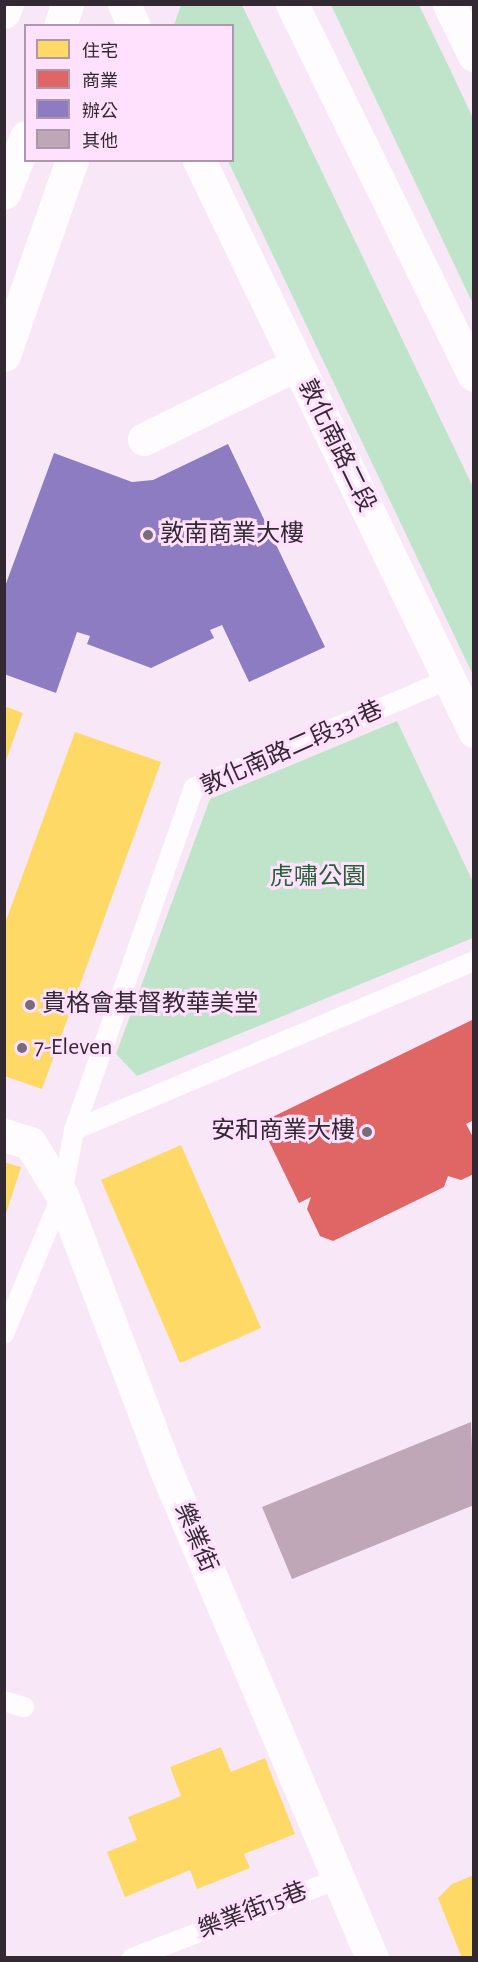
<!DOCTYPE html>
<meta charset="utf-8">
<style>
body{margin:0}
#map{position:relative;width:478px;height:1962px;overflow:hidden;background:#f8e8f7;font-family:"Alegreya Sans","Noto Sans TC",sans-serif}
div>[style]{position:absolute}
.green>*{inset:0;background:#c0e4ca}
.homes>*{inset:0;background:#ffd966}
.shops>*{inset:0;background:#e06666}
.offices>*{inset:0;background:#8e7cc3}
.building>*{inset:0;background:#bfa7b7}
.lane>*{height:20px;margin:-10px;padding:0 10px;transform-origin:10px;border-radius:10px;background:#fefcfe}
.street>*{height:33px;margin:-16.5px;padding:0 16.5px;transform-origin:16.5px;border-radius:16.5px;background:#fefcfe}
.secondary>*{height:33px;margin:-16.5px;padding:0 16.5px;transform-origin:16.5px;border-radius:16.5px;background:#fefcfe}
.highway>*{height:33px;margin:-16.5px;padding:0 16.5px;transform-origin:16.5px;border-radius:16.5px;background:#fefcfe}
.dots>*{width:16px;height:16px;translate:-50% -50%;box-sizing:border-box;border:3px solid #ffe1fd;border-radius:50%}
span{translate:-50% -50%;white-space:nowrap;text-align:center;line-height:1.15;-webkit-text-stroke:6px #ffe1fd;paint-order:stroke}
.street-label{font-size:24px;color:#332933}
.poi-label{font-size:24px;color:#332933}
.left{translate:0 -50%;text-align:left}
.right{translate:-100% -50%;text-align:right}
.park-label{font-size:24px;color:#236237}
.frame{position:absolute;inset:0;border:6px solid #332933;pointer-events:none}
.legend{position:absolute;left:24px;top:24px;width:210px;height:138px;box-sizing:border-box;background:#ffe1fd;border:2px solid #ad97ac;margin:0;padding:8px 10px;list-style:none;font-size:18px;color:#332933}
.legend li{display:flex;align-items:center;gap:12px;height:30px}
.legend b{width:30px;border:2px solid #ad97ac}
</style>
<div id="map">
<div class="green">
<div style="clip-path:polygon(181px 5px,242px 5px,473px 487px,473px 675px,228px 161px,232px 160px,232px 26px,174px 25px)"></div>
<div style="clip-path:polygon(331px 5px,419px 5px,448px 65px,473px 118px,473px 304px)"></div>
<div style="clip-path:polygon(397px 721px,473px 882px,473px 938px,137px 1076px,116px 1054px,210px 799px)"></div>
</div>
<div class="homes">
<div style="clip-path:polygon(4px 706px,23px 713px,5px 763px,4px 763px)"></div>
<div style="clip-path:polygon(75px 732px,161px 762px,42px 1089px,4px 1076px,4px 926px)"></div>
<div style="clip-path:polygon(181px 1145px,261px 1328px,180px 1363px,101px 1180px)"></div>
<div style="clip-path:polygon(4px 1162px,21px 1167px,5px 1217px,4px 1217px)"></div>
<div style="clip-path:polygon(221px 1747px,231px 1772px,265px 1758px,295px 1834px,244px 1854px,250px 1868px,197px 1889px,190px 1870px,125px 1897px,107px 1852px,137px 1840px,128px 1817px,181px 1796px,170px 1767px)"></div>
<div style="clip-path:polygon(474px 1875px,474px 1958px,462px 1958px,438px 1898px,452px 1884px)"></div>
</div>
<div class="shops">
<div style="clip-path:polygon(472px 1020px,474px 1120px,466px 1124px,474px 1139px,474px 1174px,461px 1180px,448px 1176px,444px 1187px,333px 1241px,320px 1236px,307px 1209px,311px 1197px,299px 1203px,260px 1123px)"></div>
</div>
<div class="offices">
<div style="clip-path:polygon(228px 444px,325px 647px,249px 682px,222px 625px,210px 630px,214px 638px,151px 668px,87px 644px,90px 636px,77px 632px,56px 693px,4px 674px,4px 589px,54px 453px,132px 482px,153px 480px)"></div>
</div>
<div class="building">
<div style="clip-path:polygon(471px 1422px,474px 1505px,292px 1579px,262px 1507px)"></div>
</div>
<div class="lane">
<div style="left:74px;top:1130px;width:434px;rotate:-22.9deg"></div>
<div style="left:4px;top:1334px;width:151px;rotate:-67.4deg"></div>
<div style="left:62px;top:1195px;width:66px;rotate:-79.5deg"></div>
<div style="left:74px;top:1130px;width:362px;rotate:-70.7deg"></div>
<div style="left:194px;top:788px;width:277px;rotate:-23.1deg"></div>
<div style="left:4px;top:1701px;width:21px;rotate:17deg"></div>
<div style="left:132px;top:1958px;width:223px;rotate:-21deg"></div>
</div>
<div class="street">
<div style="left:144px;top:439px;width:170px;rotate:-26.1deg"></div>
</div>
<div class="secondary">
<div style="left:124px;top:4px;width:24px;rotate:66deg"></div>
<div style="left:292px;top:4px;width:413px;rotate:63.9deg"></div>
<div style="left:449px;top:4px;width:57px;rotate:63.9deg"></div>
<div style="left:4px;top:12px;width:9px;rotate:-69deg"></div>
<div style="left:199px;top:160px;width:634px;rotate:64.28deg"></div>
<div style="left:4px;top:355px;width:207px;rotate:-70.8deg"></div>
<div style="left:4px;top:1135px;width:27px;rotate:17deg"></div>
<div style="left:30px;top:1143px;width:61px;rotate:58.4deg"></div>
<div style="left:62px;top:1195px;width:292px;rotate:69.3deg"></div>
<div style="left:165px;top:1468px;width:532px;rotate:67.1deg"></div>
</div>
<div class="highway">
<div style="left:60px;top:26px;width:23px;rotate:-72deg"></div>
<div style="left:4px;top:193px;width:60px;rotate:-68.6deg"></div>
</div>
<div class="dots">
<div style="left:148px;top:535px;background:#786c78"></div>
<div style="left:30px;top:1005px;background:#786c78"></div>
<div style="left:22px;top:1048px;background:#786c78"></div>
<div style="left:367px;top:1132px;background:#786c78"></div>
</div>
<div class="street-label">
<span style="left:336px;top:446px;rotate:64deg">敦化南路二段</span>
<span style="left:292px;top:749px;rotate:-24deg">敦化南路二段331巷</span>
<span style="left:195px;top:1538px;rotate:67deg">樂業街</span>
<span style="left:253px;top:1911px;rotate:-21deg">樂業街15巷</span>
</div>
<div class="poi-label">
<span class="left" style="left:160px;top:535px">敦南商業大樓</span>
<span class="left" style="left:42px;top:1005px">貴格會基督教華美堂</span>
<span class="left" style="left:34px;top:1048px">7-Eleven</span>
<span class="right" style="left:355px;top:1132px">安和商業大樓</span>
</div>
<div class="park-label">
<span style="left:318px;top:878px">虎嘯公園</span>
</div>
<div class="frame"></div>
<ul class="legend">
<li><b style="height:16px;background:#ffd966"></b>住宅</li>
<li><b style="height:16px;background:#e06666"></b>商業</li>
<li><b style="height:16px;background:#8e7cc3"></b>辦公</li>
<li><b style="height:16px;background:#bfa7b7"></b>其他</li>
</ul>
</div>
